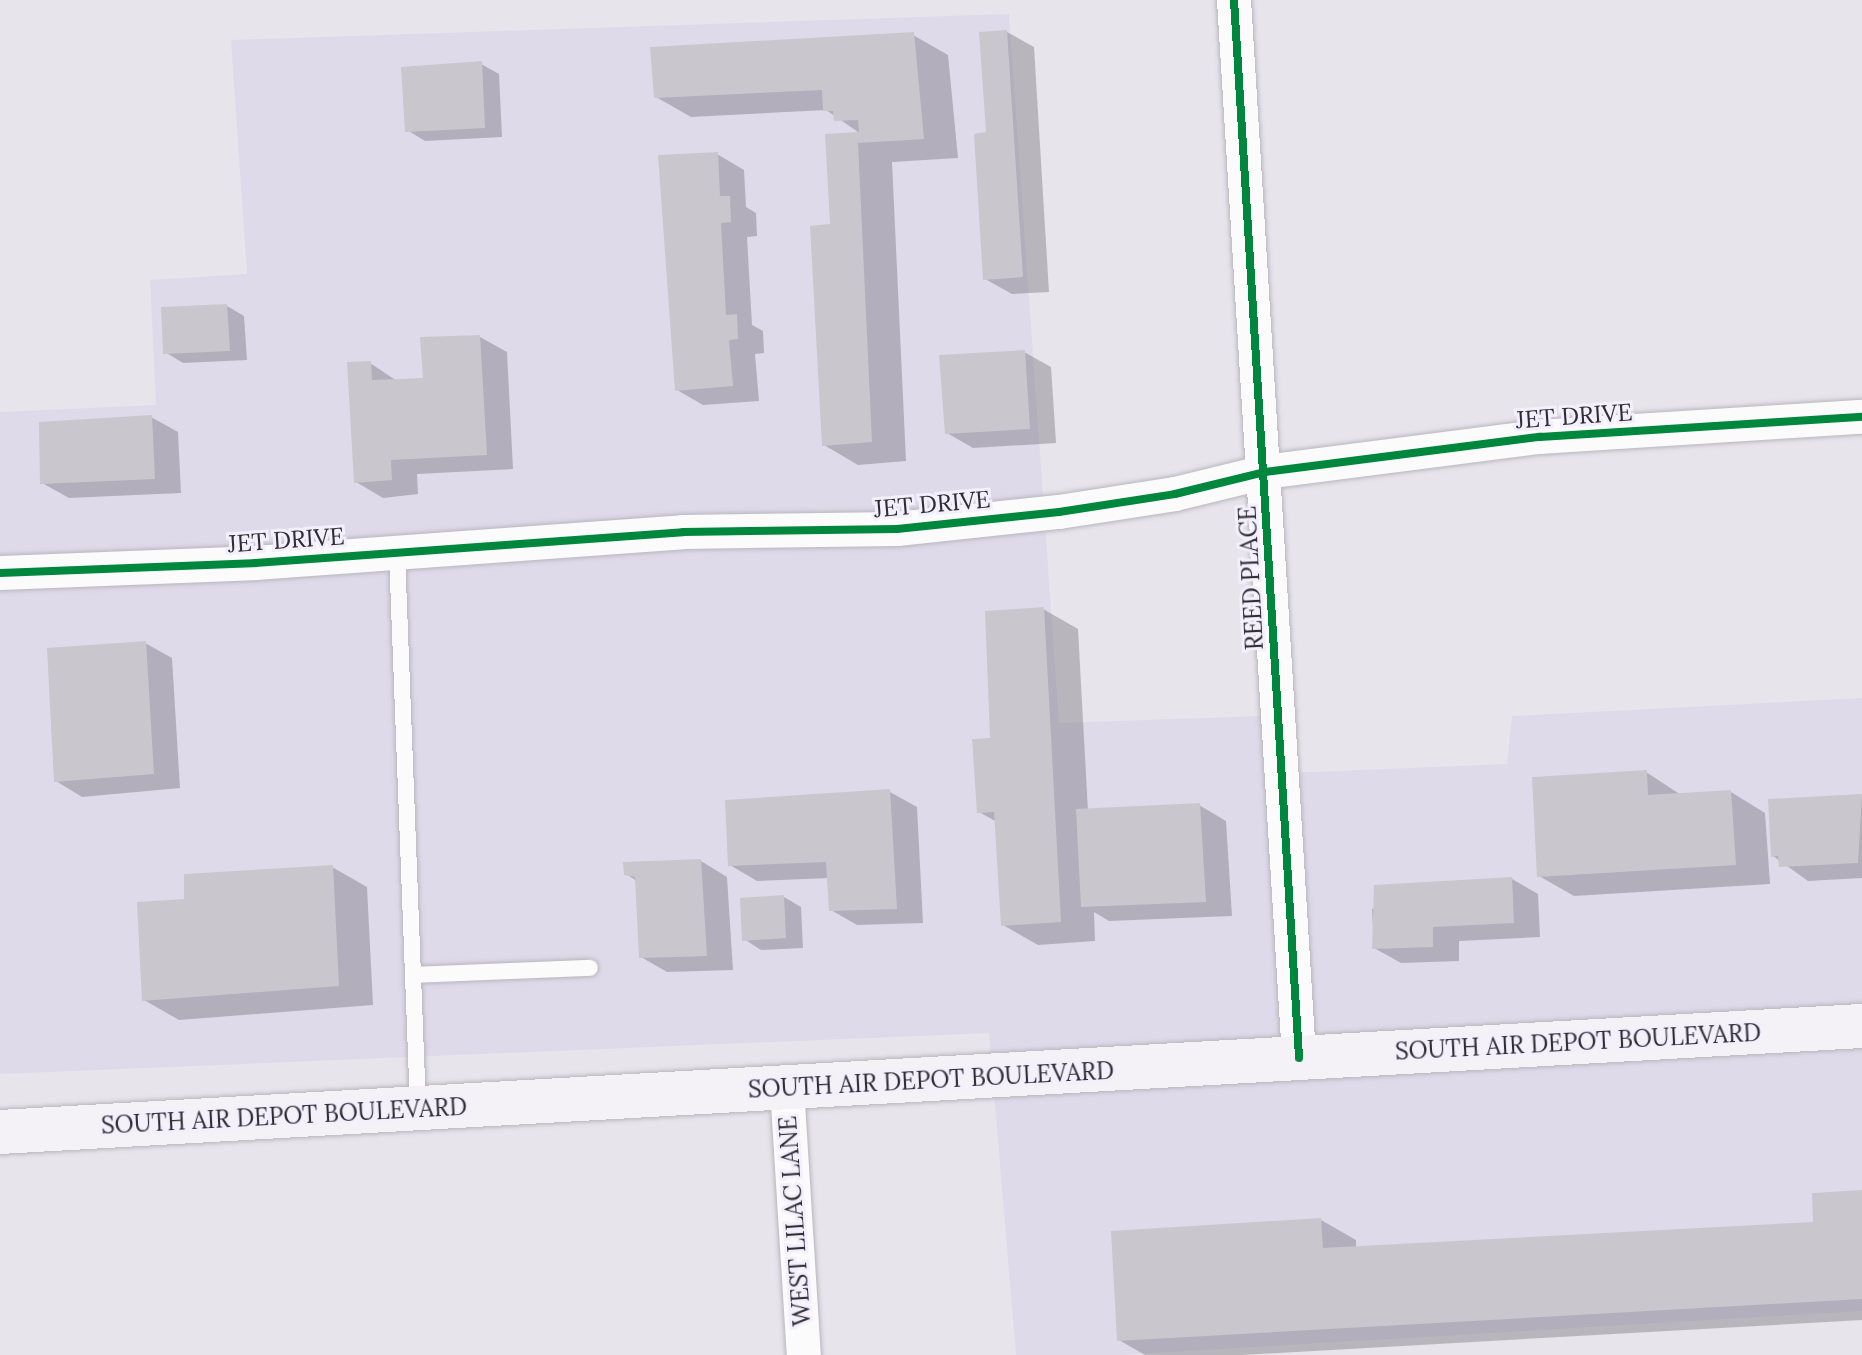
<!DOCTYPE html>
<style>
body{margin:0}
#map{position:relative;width:1862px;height:1355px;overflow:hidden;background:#e7e4ec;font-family:Lora,serif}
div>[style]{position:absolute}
.built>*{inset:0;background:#dfdaea}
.shadow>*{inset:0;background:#0003}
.building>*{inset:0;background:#c9c7cd}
.roads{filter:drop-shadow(0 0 2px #b8b6bc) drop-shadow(0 0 2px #b8b6bc)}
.lane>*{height:16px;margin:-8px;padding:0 8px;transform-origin:8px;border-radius:8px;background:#fbfbfc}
.street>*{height:34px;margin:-17px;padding:0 17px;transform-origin:17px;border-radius:17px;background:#fbfbfc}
.primary>*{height:44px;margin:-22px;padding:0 22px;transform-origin:22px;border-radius:22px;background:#f4f2f6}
.cycleway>*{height:8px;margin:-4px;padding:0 4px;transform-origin:4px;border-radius:4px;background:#00873e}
span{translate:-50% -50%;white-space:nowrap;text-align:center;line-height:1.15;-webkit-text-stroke:6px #f3effd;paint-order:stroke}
.street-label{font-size:24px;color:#2f2d32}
</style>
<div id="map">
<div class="built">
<div style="clip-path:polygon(1009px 14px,1059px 723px,1261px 716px,1265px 774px,1507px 764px,1512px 716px,1862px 698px,1862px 1311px,1120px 1355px,1016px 1355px,989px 1033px,0 1074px,0 412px,156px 405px,150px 280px,247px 274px,231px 40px)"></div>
</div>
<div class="shadow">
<div style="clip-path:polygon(1007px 32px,1034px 47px,1049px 292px,1012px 294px,985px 279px,988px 134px)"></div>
<div style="clip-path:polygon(913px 35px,948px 55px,958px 158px,892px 162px,906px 461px,858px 465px,824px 445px,832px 226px,827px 136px,861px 134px,826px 110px,691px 117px,656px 97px)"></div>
<div style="clip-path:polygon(481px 64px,499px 74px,502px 137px,425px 141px,407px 130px)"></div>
<div style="clip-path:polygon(717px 154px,744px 170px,746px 207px,756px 213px,757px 236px,747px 237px,752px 325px,763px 331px,764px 353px,755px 354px,759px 401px,703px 405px,677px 390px)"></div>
<div style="clip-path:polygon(227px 306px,244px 316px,247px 360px,183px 363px,165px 352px)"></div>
<div style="clip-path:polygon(480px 337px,507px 352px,513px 469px,417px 474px,418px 494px,383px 498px,356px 482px,370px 363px,397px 381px,425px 380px)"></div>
<div style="clip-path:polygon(1024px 352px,1051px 367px,1056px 443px,973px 448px,947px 433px)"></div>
<div style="clip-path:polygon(151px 417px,178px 432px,181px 493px,69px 498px,42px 483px)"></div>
<div style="clip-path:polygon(1043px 609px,1078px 629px,1088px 811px,1199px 805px,1226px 821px,1232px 916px,1109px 921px,1094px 912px,1095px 941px,1038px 945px,1003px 925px,997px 822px,979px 812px,992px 740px)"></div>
<div style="clip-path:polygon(145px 643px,172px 658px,180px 788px,82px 797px,56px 781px)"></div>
<div style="clip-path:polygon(1646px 772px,1681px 795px,1731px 792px,1765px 813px,1770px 884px,1574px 896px,1539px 876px)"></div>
<div style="clip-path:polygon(890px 792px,917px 807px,923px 923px,857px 925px,831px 910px,829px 878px,757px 881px,730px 865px)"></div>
<div style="clip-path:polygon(1862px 796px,1862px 878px,1808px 881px,1773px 856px,1770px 801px)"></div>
<div style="clip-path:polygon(701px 861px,727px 877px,733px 970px,667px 972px,641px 957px,637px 881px,626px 874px)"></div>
<div style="clip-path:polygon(332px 867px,367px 887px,373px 1005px,179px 1020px,144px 1000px,186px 901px)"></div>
<div style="clip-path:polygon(1512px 879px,1538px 894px,1540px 937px,1459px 941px,1459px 961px,1401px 963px,1374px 948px,1372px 909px)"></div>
<div style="clip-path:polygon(784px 897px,801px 907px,803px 948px,761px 950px,744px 939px)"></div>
<div style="clip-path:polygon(1862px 1192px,1862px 1320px,1242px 1355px,1145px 1355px,1119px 1340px,1321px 1220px,1356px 1240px,1356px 1248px,1816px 1224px)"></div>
</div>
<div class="building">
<div style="clip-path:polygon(1007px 30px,1023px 277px,983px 280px,974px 134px,986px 132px,979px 32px)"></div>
<div style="clip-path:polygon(914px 32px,924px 139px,858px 143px,872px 442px,822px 446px,810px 226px,830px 224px,825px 134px,859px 132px,858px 120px,834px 121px,833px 111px,823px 111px,822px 90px,654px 98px,650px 47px)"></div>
<div style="clip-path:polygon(482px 61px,485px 128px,405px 132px,401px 67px)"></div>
<div style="clip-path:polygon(718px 152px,720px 196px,730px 196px,731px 222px,721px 223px,726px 315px,737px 314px,738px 339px,729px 340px,733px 386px,675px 391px,658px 155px)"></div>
<div style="clip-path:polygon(227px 304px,230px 351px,163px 354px,161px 307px)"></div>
<div style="clip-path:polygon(480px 335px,487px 455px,391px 460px,392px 480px,354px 483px,347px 362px,371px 361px,372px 380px,423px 378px,420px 337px)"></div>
<div style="clip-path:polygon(1025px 350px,1030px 429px,945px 434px,939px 355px)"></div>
<div style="clip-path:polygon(152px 415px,155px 479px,40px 484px,39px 422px)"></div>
<div style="clip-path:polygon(1044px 607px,1061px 922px,1001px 926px,994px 812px,977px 813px,972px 739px,990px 738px,985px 611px)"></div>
<div style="clip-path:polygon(146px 641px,154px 774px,54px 782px,47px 648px)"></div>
<div style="clip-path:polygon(1647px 770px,1648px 795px,1731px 790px,1736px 865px,1537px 877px,1532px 777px)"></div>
<div style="clip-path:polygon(890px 789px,897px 909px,829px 911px,826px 862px,728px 866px,725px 800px)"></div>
<div style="clip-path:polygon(1862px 794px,1858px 863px,1779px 867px,1778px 856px,1771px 857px,1768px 799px)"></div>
<div style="clip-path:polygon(1200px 803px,1206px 902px,1081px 907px,1076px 809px)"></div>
<div style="clip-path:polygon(701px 859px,707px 956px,639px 958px,635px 877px,624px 875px,623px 862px)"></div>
<div style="clip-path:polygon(333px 865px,339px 986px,142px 1001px,137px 902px,184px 899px,184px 874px)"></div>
<div style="clip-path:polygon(1512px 877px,1514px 923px,1433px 927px,1433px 947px,1372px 949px,1374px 885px)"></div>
<div style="clip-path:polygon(784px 895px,786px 938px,742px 941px,740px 898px)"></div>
<div style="clip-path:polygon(1862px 1190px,1862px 1299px,1117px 1341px,1111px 1231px,1321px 1218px,1323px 1248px,1813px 1222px,1812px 1193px)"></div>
</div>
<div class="roads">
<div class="lane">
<div style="left:397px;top:553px;width:554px;rotate:87.83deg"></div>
<div style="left:413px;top:975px;width:177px;rotate:-2.3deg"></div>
</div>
<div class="street">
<div style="left:1234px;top:0;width:1060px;rotate:86.48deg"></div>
<div style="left:0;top:573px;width:255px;rotate:-2.2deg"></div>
<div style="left:255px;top:563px;width:429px;rotate:-4.1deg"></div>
<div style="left:683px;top:532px;width:214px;rotate:-0.8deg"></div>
<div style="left:897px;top:529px;width:163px;rotate:-6deg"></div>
<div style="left:1059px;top:512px;width:117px;rotate:-8.8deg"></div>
<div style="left:1175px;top:494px;width:93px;rotate:-13.7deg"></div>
<div style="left:1265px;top:472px;width:277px;rotate:-7.3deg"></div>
<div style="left:1540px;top:437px;width:323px;rotate:-3.6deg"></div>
<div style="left:787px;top:1088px;width:268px;rotate:86.4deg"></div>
</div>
<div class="primary">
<div style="left:0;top:1132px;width:1865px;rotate:-3.26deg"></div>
</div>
</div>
<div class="cycleway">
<div style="left:1234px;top:0;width:1060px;rotate:86.48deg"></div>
<div style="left:0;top:573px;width:255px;rotate:-2.2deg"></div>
<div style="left:255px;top:563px;width:429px;rotate:-4.1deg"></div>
<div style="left:683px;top:532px;width:214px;rotate:-0.8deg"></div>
<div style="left:897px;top:529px;width:163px;rotate:-6deg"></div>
<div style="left:1059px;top:512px;width:117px;rotate:-8.8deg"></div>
<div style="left:1175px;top:494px;width:93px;rotate:-13.7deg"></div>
<div style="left:1265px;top:472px;width:277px;rotate:-7.3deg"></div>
<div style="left:1540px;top:437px;width:323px;rotate:-3.6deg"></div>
</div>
<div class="street-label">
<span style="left:1574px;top:416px;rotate:-4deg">JET DRIVE</span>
<span style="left:932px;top:504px;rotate:-5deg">JET DRIVE</span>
<span style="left:286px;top:540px;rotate:-4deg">JET DRIVE</span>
<span style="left:1251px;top:578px;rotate:-93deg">REED PLACE</span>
<span style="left:1578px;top:1042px;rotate:-3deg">SOUTH AIR DEPOT BOULEVARD</span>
<span style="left:931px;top:1080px;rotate:-3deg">SOUTH AIR DEPOT BOULEVARD</span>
<span style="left:284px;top:1116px;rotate:-3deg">SOUTH AIR DEPOT BOULEVARD</span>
<span style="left:795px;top:1221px;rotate:-94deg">WEST LILAC LANE</span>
</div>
</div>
